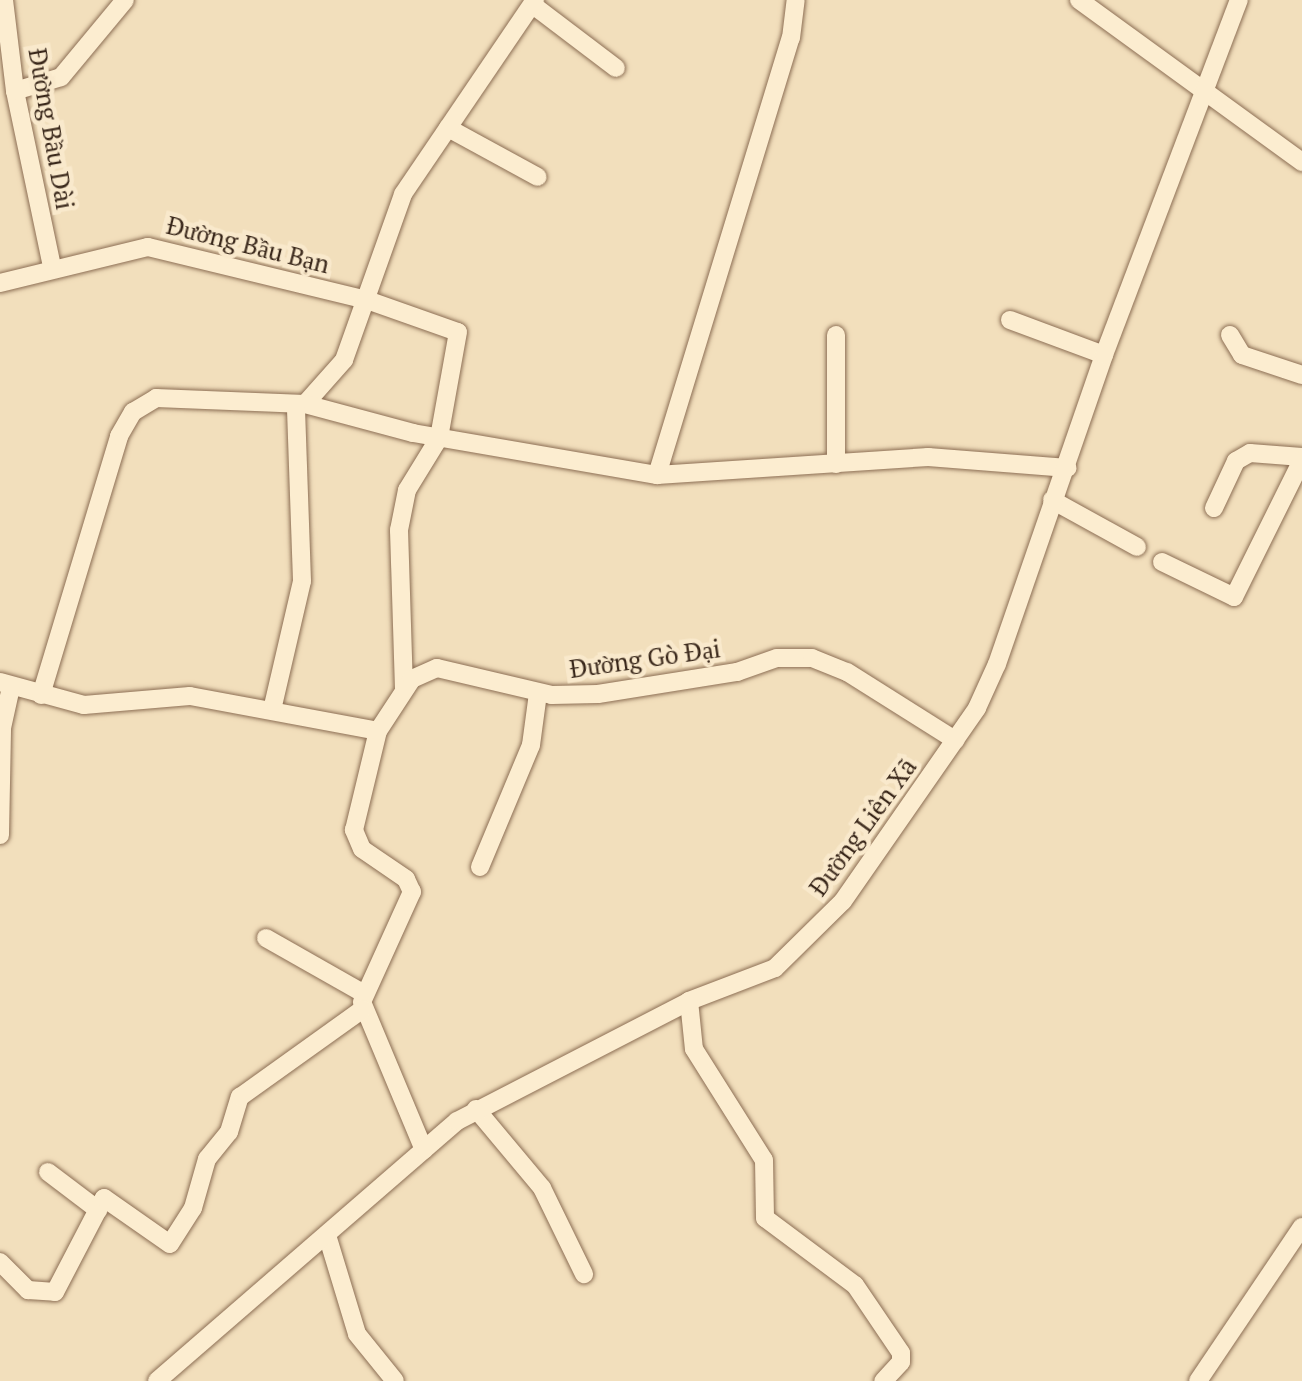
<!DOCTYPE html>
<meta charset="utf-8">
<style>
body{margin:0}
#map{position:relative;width:1302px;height:1381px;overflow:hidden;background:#f2dfbc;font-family:"PT Serif",serif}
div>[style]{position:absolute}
.roads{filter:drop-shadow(0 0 2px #8c6e54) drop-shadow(0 0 2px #8c6e54)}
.minor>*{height:18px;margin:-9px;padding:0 9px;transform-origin:9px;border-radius:9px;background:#fcedd0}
span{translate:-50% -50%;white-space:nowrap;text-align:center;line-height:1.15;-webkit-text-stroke:9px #f9e9cc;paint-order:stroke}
.street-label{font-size:25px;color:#39271a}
</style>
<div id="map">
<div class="roads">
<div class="minor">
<div style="left:4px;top:0;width:92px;rotate:83.1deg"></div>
<div style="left:15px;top:91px;width:179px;rotate:78.1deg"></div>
<div style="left:1079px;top:0;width:276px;rotate:36deg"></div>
<div style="left:533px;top:5px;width:104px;rotate:37.2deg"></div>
<div style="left:15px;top:91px;width:48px;rotate:-16.9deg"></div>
<div style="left:61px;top:77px;width:100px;rotate:-50.3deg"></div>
<div style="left:448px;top:128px;width:102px;rotate:28.6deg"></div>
<div style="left:0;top:283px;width:152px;rotate:-13.7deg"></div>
<div style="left:148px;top:247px;width:225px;rotate:13.6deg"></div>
<div style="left:367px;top:300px;width:96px;rotate:19.4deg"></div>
<div style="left:458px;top:332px;width:108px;rotate:100.2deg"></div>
<div style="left:439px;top:438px;width:61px;rotate:121.6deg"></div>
<div style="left:407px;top:490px;width:41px;rotate:101.3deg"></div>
<div style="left:399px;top:530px;width:158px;rotate:88.2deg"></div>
<div style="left:1010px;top:320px;width:100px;rotate:20.4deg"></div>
<div style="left:836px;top:335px;width:129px;rotate:90deg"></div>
<div style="left:1230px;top:335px;width:23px;rotate:59deg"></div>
<div style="left:1242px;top:355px;width:63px;rotate:18.4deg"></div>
<div style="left:305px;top:404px;width:59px;rotate:-48.4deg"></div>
<div style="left:344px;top:360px;width:176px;rotate:-70.4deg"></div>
<div style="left:403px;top:194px;width:235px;rotate:-55.8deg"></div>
<div style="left:657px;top:475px;width:457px;rotate:-73deg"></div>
<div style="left:791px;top:38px;width:38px;rotate:-83deg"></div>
<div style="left:1052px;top:500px;width:97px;rotate:28.9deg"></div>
<div style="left:1214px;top:508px;width:52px;rotate:-64.9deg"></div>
<div style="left:1236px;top:461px;width:16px;rotate:-30deg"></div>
<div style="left:1250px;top:453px;width:52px;rotate:4.4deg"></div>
<div style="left:1162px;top:562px;width:80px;rotate:25.9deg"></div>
<div style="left:1234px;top:597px;width:153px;rotate:-63.6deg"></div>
<div style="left:0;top:682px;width:87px;rotate:15.3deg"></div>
<div style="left:84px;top:705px;width:106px;rotate:-4.9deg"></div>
<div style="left:190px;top:696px;width:191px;rotate:10.5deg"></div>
<div style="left:41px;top:695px;width:270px;rotate:-73.2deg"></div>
<div style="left:119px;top:436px;width:28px;rotate:-60deg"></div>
<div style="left:133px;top:412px;width:27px;rotate:-31deg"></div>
<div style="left:156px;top:398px;width:149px;rotate:2.3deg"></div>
<div style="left:305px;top:404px;width:112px;rotate:15deg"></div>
<div style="left:413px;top:433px;width:248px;rotate:9.8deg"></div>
<div style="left:657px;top:475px;width:272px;rotate:-3.8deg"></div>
<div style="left:928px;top:457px;width:140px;rotate:4.5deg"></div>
<div style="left:272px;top:710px;width:132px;rotate:-76.9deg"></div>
<div style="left:302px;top:581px;width:176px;rotate:-92deg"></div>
<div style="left:0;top:835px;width:107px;rotate:-88.9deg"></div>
<div style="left:2px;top:728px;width:42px;rotate:-77.6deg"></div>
<div style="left:480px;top:867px;width:132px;rotate:-67.3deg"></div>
<div style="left:531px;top:745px;width:52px;rotate:-82.3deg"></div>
<div style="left:266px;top:938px;width:112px;rotate:29.6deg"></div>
<div style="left:689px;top:1001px;width:48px;rotate:84.1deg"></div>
<div style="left:694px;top:1049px;width:131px;rotate:57.8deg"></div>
<div style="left:764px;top:1160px;width:58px;rotate:89deg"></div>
<div style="left:765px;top:1218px;width:112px;rotate:36.7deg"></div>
<div style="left:855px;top:1285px;width:82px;rotate:55.9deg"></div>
<div style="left:901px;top:1353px;width:9px;rotate:90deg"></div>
<div style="left:901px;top:1362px;width:26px;rotate:133deg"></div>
<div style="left:476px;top:1109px;width:103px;rotate:50.1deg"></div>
<div style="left:542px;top:1188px;width:96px;rotate:64deg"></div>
<div style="left:424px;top:1150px;width:160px;rotate:-112.7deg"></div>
<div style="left:362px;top:1002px;width:121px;rotate:-65.6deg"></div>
<div style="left:412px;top:892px;width:14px;rotate:-115deg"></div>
<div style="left:406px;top:879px;width:53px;rotate:-145.7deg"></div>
<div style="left:362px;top:849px;width:21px;rotate:-113deg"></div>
<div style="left:354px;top:830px;width:102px;rotate:-76.4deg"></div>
<div style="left:378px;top:731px;width:62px;rotate:-56.8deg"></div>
<div style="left:412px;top:679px;width:27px;rotate:-24deg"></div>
<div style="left:437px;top:668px;width:118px;rotate:13.2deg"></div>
<div style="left:552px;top:695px;width:46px;rotate:-1.2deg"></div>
<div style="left:598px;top:694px;width:141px;rotate:-9deg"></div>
<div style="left:737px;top:672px;width:42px;rotate:-19.3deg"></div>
<div style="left:777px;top:658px;width:35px"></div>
<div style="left:812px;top:658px;width:38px;rotate:22deg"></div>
<div style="left:847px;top:672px;width:128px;rotate:32.2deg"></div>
<div style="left:48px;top:1172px;width:63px;rotate:37.2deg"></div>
<div style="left:327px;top:1235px;width:103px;rotate:73.1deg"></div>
<div style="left:357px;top:1334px;width:60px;rotate:51deg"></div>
<div style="left:0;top:1262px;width:40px;rotate:45deg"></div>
<div style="left:28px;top:1290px;width:27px;rotate:4deg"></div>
<div style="left:55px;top:1292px;width:106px;rotate:-62.5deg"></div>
<div style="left:104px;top:1198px;width:80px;rotate:34.9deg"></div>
<div style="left:170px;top:1244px;width:43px;rotate:-57.4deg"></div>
<div style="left:193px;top:1208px;width:51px;rotate:-74.1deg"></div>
<div style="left:207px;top:1159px;width:35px;rotate:-51deg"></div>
<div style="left:229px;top:1132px;width:37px;rotate:-73deg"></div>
<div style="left:240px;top:1097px;width:151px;rotate:-35.6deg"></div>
<div style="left:157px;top:1381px;width:397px;rotate:-40.9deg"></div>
<div style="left:457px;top:1121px;width:261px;rotate:-27.3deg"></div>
<div style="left:689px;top:1001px;width:92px;rotate:-21deg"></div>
<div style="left:775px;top:968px;width:95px;rotate:-44.6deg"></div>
<div style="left:843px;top:901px;width:235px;rotate:-55.2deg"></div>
<div style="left:977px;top:708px;width:48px;rotate:-65.6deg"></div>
<div style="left:997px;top:664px;width:327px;rotate:-70.9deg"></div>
<div style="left:1104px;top:355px;width:380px;rotate:-69.2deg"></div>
<div style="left:1198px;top:1381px;width:186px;rotate:-56deg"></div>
</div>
</div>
<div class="street-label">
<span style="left:51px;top:129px;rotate:80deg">Đường Bầu Dài</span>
<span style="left:248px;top:245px;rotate:14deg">Đường Bầu Bạn</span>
<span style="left:645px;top:659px;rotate:-8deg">Đường Gò Đại</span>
<span style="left:863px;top:827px;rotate:-54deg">Đường Liên Xã</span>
</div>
</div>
